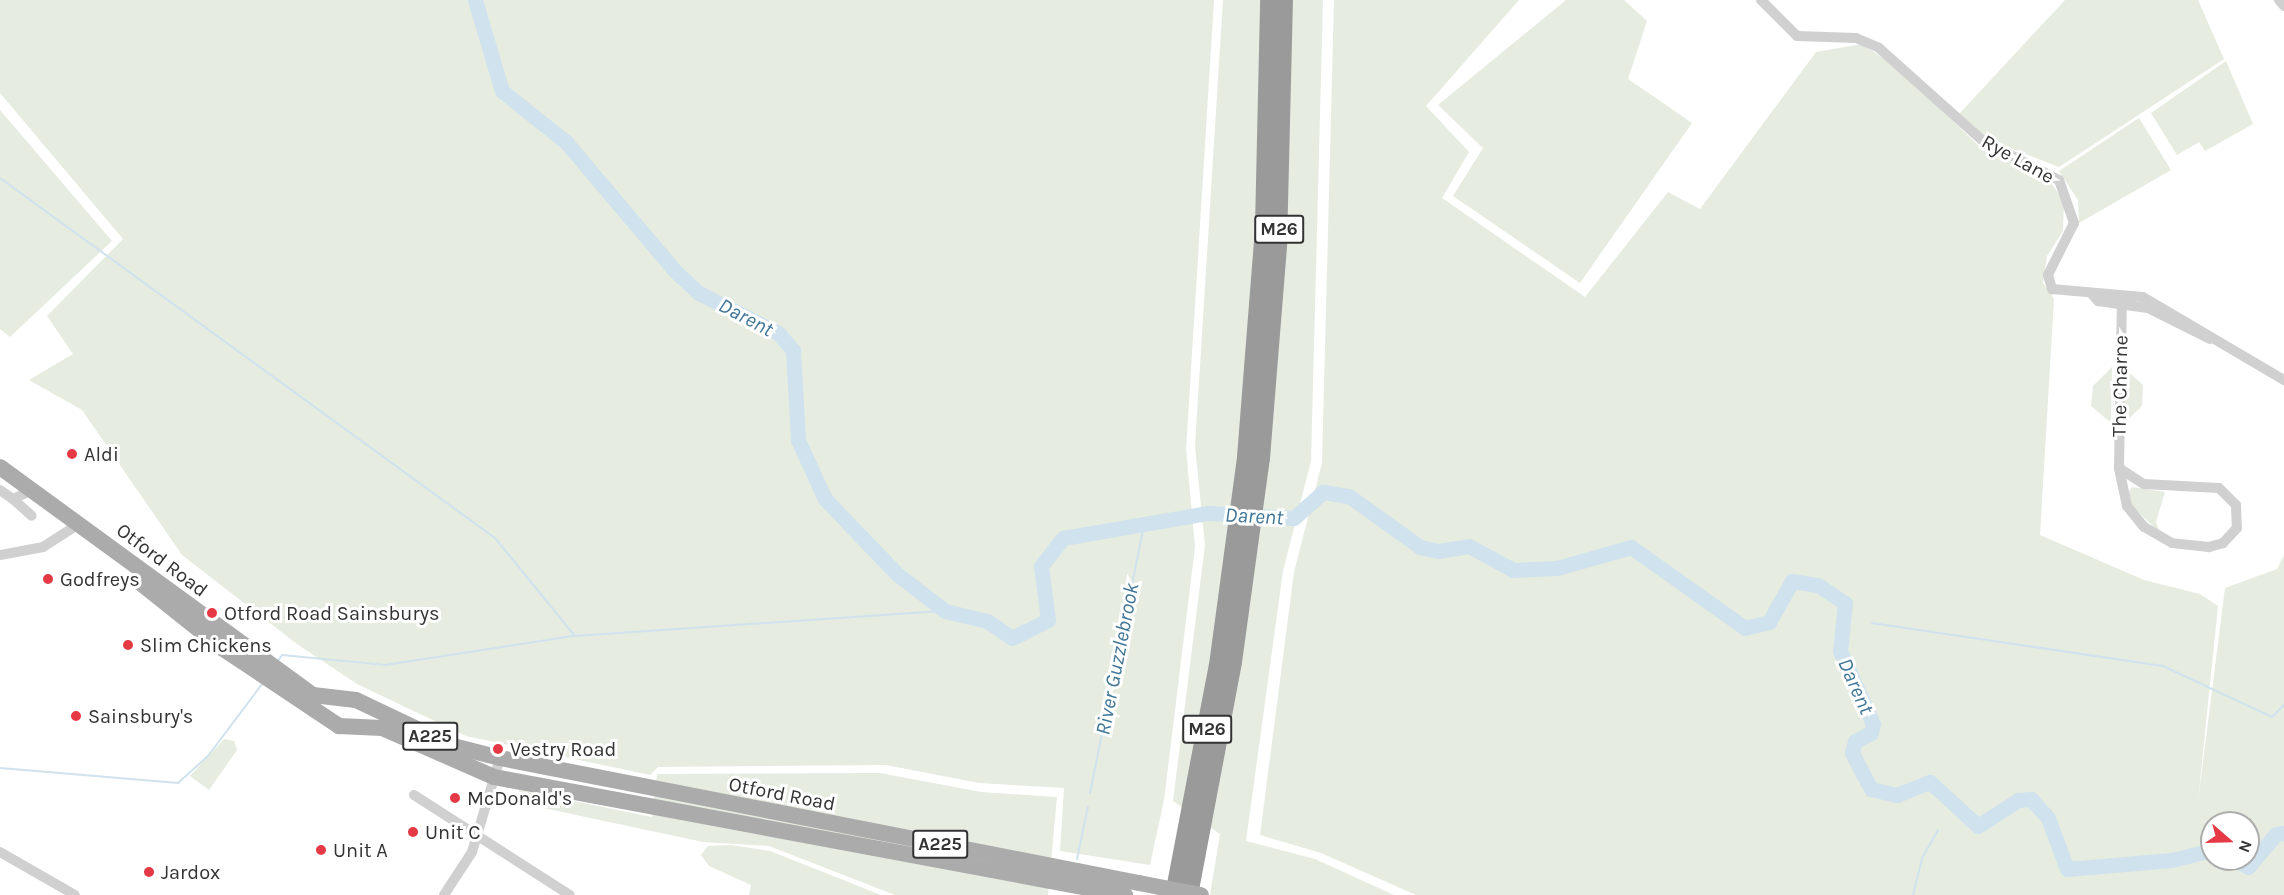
<!DOCTYPE html>
<style>
body{margin:0}
#map{position:relative;width:2284px;height:895px;overflow:hidden;background:#fff;font-family:Karla,sans-serif}
div>[style]{position:absolute}
.green>*{inset:0;background:#e6ecdf}
.stream>*{height:2px;margin:-1px;padding:0 1px;transform-origin:1px;border-radius:1px;background:#cfe2ee}
.river>*{height:15px;margin:-7.5px;padding:0 7.5px;transform-origin:7.5px;border-radius:7.5px;background:#cfe2ee}
.minor>*{height:10px;margin:-5px;padding:0 5px;transform-origin:5px;border-radius:5px;background:#d0d0d0}
.primary>*{height:16px;margin:-8px;padding:0 8px;transform-origin:8px;border-radius:8px;background:#ababab}
.motorway>*{height:18px;margin:-9px;padding:0 9px;transform-origin:9px;border-radius:9px;background:#9a9a9a}
.primary-bridge>*{height:16px;margin:-8px;padding:0 8px;transform-origin:8px;border-radius:8px;background:#ababab}
.dots>*{width:16px;height:16px;translate:-50% -50%;box-sizing:border-box;border:3px solid #fff;border-radius:50%}
span{translate:-50% -50%;white-space:nowrap;text-align:center;line-height:1.15;-webkit-text-stroke:6px #fff;paint-order:stroke}
.shield-label span{padding:2px 4px;background:#fff;border:2px solid;border-radius:4px;-webkit-text-stroke-width:0}
.shield-label{font-size:18px;color:#333;font-weight:700}
.street-label{font-size:20px;color:#333}
.poi-label{font-size:20px;color:#333}
.left{translate:0 -50%;text-align:left}
.water-label{font-size:21px;color:#3f7597;font-style:italic}
.north{position:absolute;left:2200px;top:811px;width:60px;height:60px;box-sizing:border-box;background:#fff;border:2px solid #adadad;border-radius:50%;rotate:110deg;font-size:16px;font-weight:700;line-height:24px;text-align:center;color:#333}
.north::after{content:'';display:block;margin:auto;width:21px;height:27px;background:#e63946;clip-path:polygon(50% 0,100% 100%,50% 72%,0 100%)}
</style>
<div id="map">
<div class="green">
<div style="clip-path:polygon(0 0,1214px 0,1186px 449px,1195px 547px,1164px 800px,1150px 865px,1060px 851px,1064px 788px,979px 783px,886px 765px,658px 767px,650px 775px,466px 736px,357px 684px,297px 644px,182px 555px,82px 410px,29px 380px,73px 354px,47px 316px,123px 239px,0 93px)"></div>
<div style="clip-path:polygon(1223px 0,1323px 0,1311px 461px,1283px 571px,1246px 841px,1315px 859px,1394px 895px,1210px 895px,1220px 834px,1173px 801px,1205px 545px,1195px 446px)"></div>
<div style="clip-path:polygon(evenodd,1334px 0,1519px 0,1426px 106px,1469px 152px,1442px 198px,1585px 297px,1668px 192px,1700px 209px,1816px 52px,1862px 44px,1896px 67px,1980px 147px,2047px 177px,2064px 202px,2063px 231px,2047px 256px,2043px 283px,2054px 299px,2040px 535px,2144px 580px,2200px 594px,2218px 606px,2198px 801px,2225px 588px,2277px 569px,2284px 555px,2284px 895px,1416px 895px,1321px 853px,1260px 835px,1294px 572px,1322px 463px,1334px 0,2212px 823px,2248px 823px,2248px 859px,2212px 859px,2212px 823px)"></div>
<div style="clip-path:polygon(1566px 0,1624px 0,1647px 21px,1628px 79px,1692px 123px,1580px 283px,1453px 196px,1483px 148px,1438px 105px)"></div>
<div style="clip-path:polygon(2065px 0,2198px 0,2224px 59px,2059px 167px,1985px 138px,1958px 115px)"></div>
<div style="clip-path:polygon(2226px 61px,2253px 124px,2205px 151px,2199px 142px,2177px 155px,2151px 113px)"></div>
<div style="clip-path:polygon(0 110px,112px 241px,10px 337px,0 329px)"></div>
<div style="clip-path:polygon(2139px 118px,2171px 170px,2079px 223px,2078px 200px,2059px 171px)"></div>
<div style="clip-path:polygon(2112px 367px,2111px 423px,2091px 406px,2093px 386px)"></div>
<div style="clip-path:polygon(2126px 370px,2143px 385px,2142px 406px,2124px 423px)"></div>
<div style="clip-path:polygon(2132px 487px,2165px 492px,2156px 522px,2160px 533px,2132px 506px,2128px 493px)"></div>
<div style="clip-path:polygon(224px 739px,234px 741px,237px 750px,209px 790px,190px 776px)"></div>
<div style="clip-path:polygon(880px 773px,981px 792px,1057px 797px,1048px 895px,895px 895px,769px 846px,703px 842px,520px 803px,519px 790px,652px 817px,657px 774px)"></div>
<div style="clip-path:polygon(731px 845px,770px 851px,881px 895px,749px 895px,751px 885px,709px 866px,701px 855px,708px 846px)"></div>
</div>
<div class="stream">
<div style="left:0;top:178px;width:612px;rotate:36.03deg"></div>
<div style="left:495px;top:538px;width:127px;rotate:50.8deg"></div>
<div style="left:575px;top:636px;width:371px;rotate:-3.9deg"></div>
<div style="left:1872px;top:623px;width:294px;rotate:8.4deg"></div>
<div style="left:2163px;top:666px;width:120px;rotate:25.1deg"></div>
<div style="left:2272px;top:717px;width:17px;rotate:-45deg"></div>
<div style="left:277px;top:662px;width:9px;rotate:-54deg"></div>
<div style="left:282px;top:655px;width:103px;rotate:5.5deg"></div>
<div style="left:385px;top:665px;width:190px;rotate:-8.8deg"></div>
<div style="left:0;top:768px;width:179px;rotate:4.8deg"></div>
<div style="left:178px;top:783px;width:40px;rotate:-42deg"></div>
<div style="left:208px;top:756px;width:90px;rotate:-53.1deg"></div>
<div style="left:1090px;top:793px;width:273px;rotate:-78.6deg"></div>
<div style="left:1077px;top:859px;width:53px;rotate:-78.1deg"></div>
<div style="left:1913px;top:895px;width:38px;rotate:-76deg"></div>
<div style="left:1922px;top:858px;width:32px;rotate:-60deg"></div>
</div>
<div class="river">
<div style="left:475px;top:0;width:95px;rotate:73.5deg"></div>
<div style="left:502px;top:91px;width:82px;rotate:38.6deg"></div>
<div style="left:566px;top:142px;width:167px;rotate:49.8deg"></div>
<div style="left:674px;top:270px;width:34px;rotate:43deg"></div>
<div style="left:699px;top:293px;width:89px;rotate:26.9deg"></div>
<div style="left:778px;top:333px;width:23px;rotate:49deg"></div>
<div style="left:793px;top:350px;width:90px;rotate:86.8deg"></div>
<div style="left:798px;top:440px;width:65px;rotate:65.4deg"></div>
<div style="left:825px;top:499px;width:104px;rotate:46.2deg"></div>
<div style="left:897px;top:574px;width:61px;rotate:37.6deg"></div>
<div style="left:945px;top:611px;width:43px;rotate:13.4deg"></div>
<div style="left:987px;top:621px;width:30px;rotate:34deg"></div>
<div style="left:1012px;top:638px;width:40px;rotate:-26.6deg"></div>
<div style="left:1048px;top:620px;width:54px;rotate:-97.4deg"></div>
<div style="left:1041px;top:566px;width:36px;rotate:-52deg"></div>
<div style="left:1063px;top:538px;width:147px;rotate:-9.8deg"></div>
<div style="left:1208px;top:513px;width:86px;rotate:3.3deg"></div>
<div style="left:1294px;top:518px;width:39px;rotate:-42deg"></div>
<div style="left:1323px;top:492px;width:26px;rotate:9deg"></div>
<div style="left:1349px;top:496px;width:87px;rotate:35.7deg"></div>
<div style="left:1420px;top:547px;width:18px;rotate:13deg"></div>
<div style="left:1438px;top:551px;width:31px;rotate:-9deg"></div>
<div style="left:1469px;top:546px;width:50px;rotate:28.6deg"></div>
<div style="left:1513px;top:570px;width:44px;rotate:-2.6deg"></div>
<div style="left:1557px;top:568px;width:77px;rotate:-15.8deg"></div>
<div style="left:1631px;top:547px;width:140px;rotate:35.4deg"></div>
<div style="left:1745px;top:628px;width:25px;rotate:-14deg"></div>
<div style="left:1769px;top:622px;width:47px;rotate:-60.7deg"></div>
<div style="left:1792px;top:581px;width:26px;rotate:9deg"></div>
<div style="left:1818px;top:585px;width:32px;rotate:34deg"></div>
<div style="left:1845px;top:603px;width:48px;rotate:95.9deg"></div>
<div style="left:1840px;top:651px;width:80px;rotate:65.7deg"></div>
<div style="left:1873px;top:724px;width:9px;rotate:103deg"></div>
<div style="left:1871px;top:733px;width:18px;rotate:153deg"></div>
<div style="left:1855px;top:741px;width:12px;rotate:104deg"></div>
<div style="left:1852px;top:753px;width:41px;rotate:62.2deg"></div>
<div style="left:1871px;top:789px;width:27px;rotate:13deg"></div>
<div style="left:1897px;top:795px;width:35px;rotate:-22deg"></div>
<div style="left:1930px;top:782px;width:65px;rotate:42.5deg"></div>
<div style="left:1978px;top:826px;width:48px;rotate:-33deg"></div>
<div style="left:2018px;top:800px;width:13px;rotate:-4deg"></div>
<div style="left:2031px;top:799px;width:25px;rotate:48deg"></div>
<div style="left:2048px;top:818px;width:54px;rotate:69.6deg"></div>
<div style="left:2067px;top:869px;width:105px;rotate:-4.9deg"></div>
<div style="left:2172px;top:860px;width:41px;rotate:-14deg"></div>
<div style="left:2233px;top:859px;width:17px;rotate:28deg"></div>
<div style="left:2248px;top:867px;width:43px;rotate:-49.7deg"></div>
<div style="left:2276px;top:834px;width:8px;rotate:-7deg"></div>
</div>
<div class="minor">
<div style="left:1761px;top:0;width:51px;rotate:45deg"></div>
<div style="left:1797px;top:36px;width:59px;rotate:1.9deg"></div>
<div style="left:1856px;top:38px;width:25px;rotate:23deg"></div>
<div style="left:1879px;top:48px;width:138px;rotate:41.8deg"></div>
<div style="left:1982px;top:140px;width:87px;rotate:27.5deg"></div>
<div style="left:2059px;top:180px;width:46px;rotate:70.8deg"></div>
<div style="left:2074px;top:223px;width:58px;rotate:116.6deg"></div>
<div style="left:2048px;top:275px;width:15px;rotate:74deg"></div>
<div style="left:2052px;top:289px;width:91px;rotate:5deg"></div>
<div style="left:2143px;top:297px;width:164px;rotate:30.5deg"></div>
<div style="left:2279px;top:0;width:8px;rotate:50deg"></div>
<div style="left:2091px;top:293px;width:11px;rotate:49deg"></div>
<div style="left:2098px;top:301px;width:50px;rotate:8deg"></div>
<div style="left:2148px;top:308px;width:69px;rotate:26.6deg"></div>
<div style="left:2119px;top:468px;width:30px;rotate:33deg"></div>
<div style="left:2144px;top:484px;width:75px;rotate:3.1deg"></div>
<div style="left:2219px;top:488px;width:24px;rotate:45deg"></div>
<div style="left:2236px;top:505px;width:23px;rotate:88deg"></div>
<div style="left:2237px;top:528px;width:21px;rotate:133deg"></div>
<div style="left:2223px;top:543px;width:15px;rotate:164deg"></div>
<div style="left:2209px;top:547px;width:37px;rotate:-174deg"></div>
<div style="left:2172px;top:543px;width:32px;rotate:-150deg"></div>
<div style="left:2144px;top:527px;width:27px;rotate:-129deg"></div>
<div style="left:2127px;top:506px;width:39px;rotate:-102deg"></div>
<div style="left:2119px;top:468px;width:164px;rotate:-89deg"></div>
<div style="left:0;top:490px;width:16px;rotate:35deg"></div>
<div style="left:13px;top:499px;width:23px;rotate:-25deg"></div>
<div style="left:13px;top:499px;width:25px;rotate:42deg"></div>
<div style="left:0;top:555px;width:44px;rotate:-10.5deg"></div>
<div style="left:43px;top:547px;width:43px;rotate:-32.6deg"></div>
<div style="left:414px;top:795px;width:185px;rotate:32.7deg"></div>
<div style="left:0;top:852px;width:86px;rotate:29.8deg"></div>
<div style="left:444px;top:895px;width:51px;rotate:-56.9deg"></div>
<div style="left:472px;top:852px;width:98px;rotate:-73.4deg"></div>
</div>
<div class="primary">
<div style="left:0;top:467px;width:387px;rotate:36.1deg"></div>
<div style="left:313px;top:695px;width:43px;rotate:6.6deg"></div>
<div style="left:356px;top:700px;width:107px;rotate:25.4deg"></div>
<div style="left:453px;top:746px;width:49px;rotate:14.3deg"></div>
<div style="left:500px;top:758px;width:651px;rotate:11.07deg"></div>
<div style="left:138px;top:581px;width:107px;rotate:38.6deg"></div>
<div style="left:222px;top:648px;width:141px;rotate:33.7deg"></div>
<div style="left:339px;top:726px;width:43px;rotate:2.7deg"></div>
<div style="left:382px;top:728px;width:122px;rotate:23.6deg"></div>
<div style="left:494px;top:777px;width:642px;rotate:10.59deg"></div>
</div>
<div class="motorway">
<div style="left:1174px;top:895px;width:234px;rotate:-79.2deg"></div>
<div style="left:1218px;top:665px;width:210px;rotate:-82.3deg"></div>
<div style="left:1246px;top:457px;width:231px;rotate:-85.5deg"></div>
<div style="left:1264px;top:227px;width:227px;rotate:-88.7deg"></div>
<div style="left:1189px;top:895px;width:237px;rotate:-79.3deg"></div>
<div style="left:1233px;top:662px;width:206px;rotate:-82.2deg"></div>
<div style="left:1261px;top:458px;width:214px;rotate:-85.4deg"></div>
<div style="left:1278px;top:245px;width:245px;rotate:-88.6deg"></div>
</div>
<div class="primary-bridge">
<div style="left:1139px;top:883px;width:63px;rotate:11deg"></div>
</div>
<div class="dots">
<div style="left:72px;top:454px;background:#e63946"></div>
<div style="left:48px;top:579px;background:#e63946"></div>
<div style="left:212px;top:613px;background:#e63946"></div>
<div style="left:128px;top:645px;background:#e63946"></div>
<div style="left:76px;top:716px;background:#e63946"></div>
<div style="left:498px;top:749px;background:#e63946"></div>
<div style="left:455px;top:798px;background:#e63946"></div>
<div style="left:413px;top:832px;background:#e63946"></div>
<div style="left:321px;top:850px;background:#e63946"></div>
<div style="left:149px;top:872px;background:#e63946"></div>
</div>
<div class="shield-label">
<span style="left:1279px;top:229px">M26</span>
<span style="left:1207px;top:729px">M26</span>
<span style="left:430px;top:736px">A225</span>
<span style="left:940px;top:844px">A225</span>
</div>
<div class="street-label">
<span style="left:2018px;top:159px;rotate:29deg">Rye Lane</span>
<span style="left:2120px;top:386px;rotate:-89deg">The Charne</span>
<span style="left:162px;top:560px;rotate:37deg">Otford Road</span>
<span style="left:782px;top:794px;rotate:11deg">Otford Road</span>
</div>
<div class="poi-label">
<span class="left" style="left:84px;top:454px">Aldi</span>
<span class="left" style="left:60px;top:579px">Godfreys</span>
<span class="left" style="left:224px;top:613px">Otford Road Sainsburys</span>
<span class="left" style="left:140px;top:645px">Slim Chickens</span>
<span class="left" style="left:88px;top:716px">Sainsbury's</span>
<span class="left" style="left:510px;top:749px">Vestry Road</span>
<span class="left" style="left:467px;top:798px">McDonald's</span>
<span class="left" style="left:425px;top:832px">Unit C</span>
<span class="left" style="left:333px;top:850px">Unit A</span>
<span class="left" style="left:161px;top:872px">Jardox</span>
</div>
<div class="water-label">
<span style="left:746px;top:317px;rotate:28deg">Darent</span>
<span style="left:1254px;top:516px;rotate:3deg">Darent</span>
<span style="left:1117px;top:659px;rotate:-79deg">River Guzzlebrook</span>
<span style="left:1856px;top:686px;rotate:66deg">Darent</span>
</div>
<div class="north">N</div>
</div>
